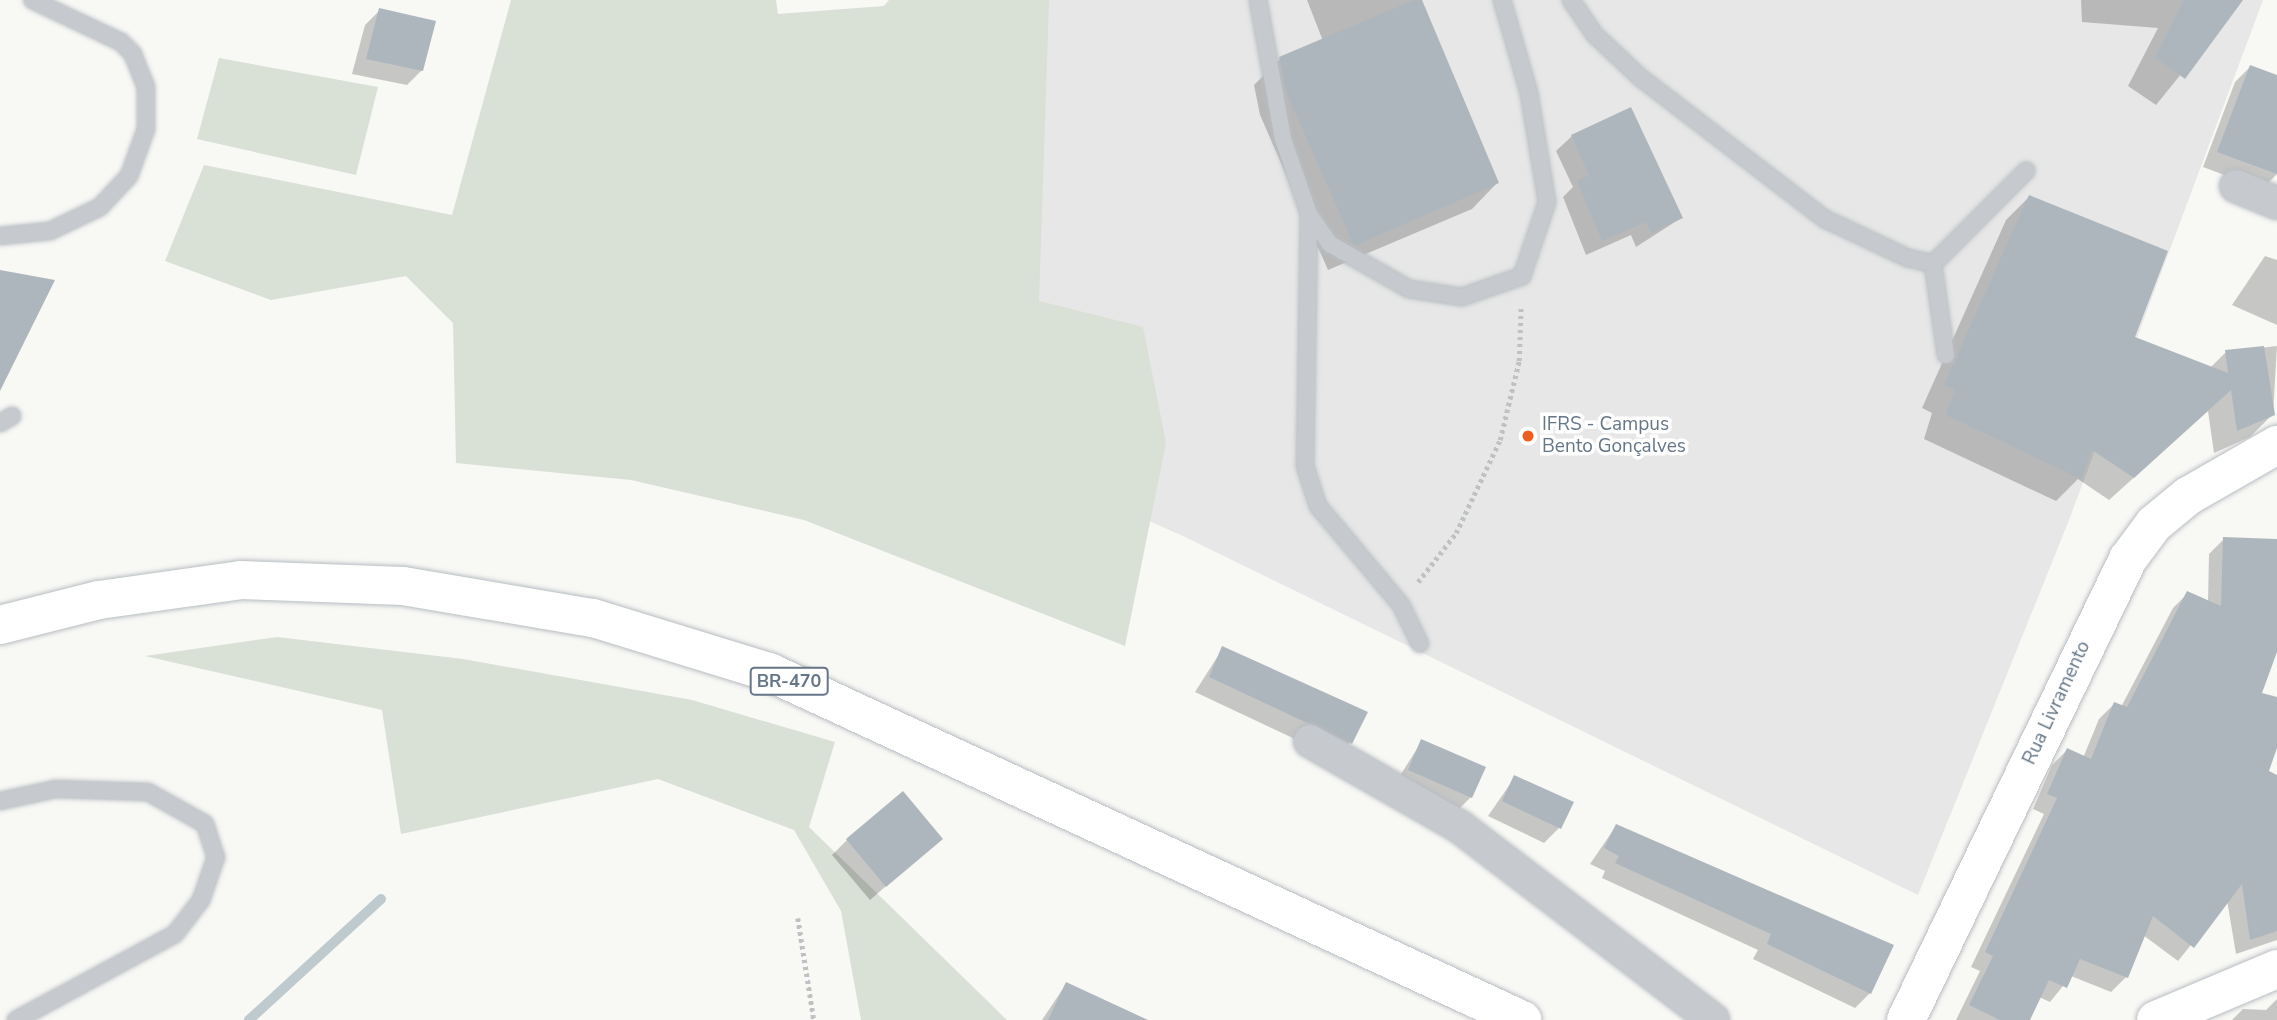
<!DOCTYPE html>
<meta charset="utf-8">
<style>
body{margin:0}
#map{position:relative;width:2277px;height:1020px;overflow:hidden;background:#f8f8f5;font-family:"Nunito Sans",sans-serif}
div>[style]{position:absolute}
.built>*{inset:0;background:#e6e7e6}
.green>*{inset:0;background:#d9e0d6}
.shadow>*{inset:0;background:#0003}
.stream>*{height:10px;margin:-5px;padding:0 5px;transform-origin:5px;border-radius:5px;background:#bfcacf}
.building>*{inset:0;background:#aeb6bd}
.path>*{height:4.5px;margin-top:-2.25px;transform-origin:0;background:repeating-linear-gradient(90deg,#bfc2c4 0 3.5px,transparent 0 7px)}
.roads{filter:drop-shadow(0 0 2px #b8bdc2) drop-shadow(0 0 2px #b8bdc2)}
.lane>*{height:16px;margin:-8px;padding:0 8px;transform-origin:8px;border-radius:8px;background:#c6c9cd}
.street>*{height:32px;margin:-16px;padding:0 16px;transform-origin:16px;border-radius:16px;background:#c6c9cd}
.secondary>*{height:38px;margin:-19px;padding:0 19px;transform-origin:19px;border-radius:19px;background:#fff}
.highway>*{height:38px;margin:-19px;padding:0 19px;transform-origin:19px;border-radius:19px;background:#fff}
.dots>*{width:19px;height:19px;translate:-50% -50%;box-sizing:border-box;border:4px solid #fff;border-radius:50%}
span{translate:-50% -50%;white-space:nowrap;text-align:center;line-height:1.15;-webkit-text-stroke:7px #fff;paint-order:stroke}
.shield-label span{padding:2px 5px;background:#fff;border:2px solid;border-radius:5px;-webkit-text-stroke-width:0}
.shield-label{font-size:18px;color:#657688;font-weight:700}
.poi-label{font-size:19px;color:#657688}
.left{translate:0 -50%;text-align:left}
.street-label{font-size:19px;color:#657688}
</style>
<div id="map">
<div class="built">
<div style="clip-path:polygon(904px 0,2263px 0,2069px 520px,1918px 895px,1183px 536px,767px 352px)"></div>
</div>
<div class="green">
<div style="clip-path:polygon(511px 0,776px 0,778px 14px,884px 6px,889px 0,1049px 0,1039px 301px,1143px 327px,1166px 443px,1125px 646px,804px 520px,631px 480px,456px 463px,453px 323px,406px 276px,271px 300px,165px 261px,204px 165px,452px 215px)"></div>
<div style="clip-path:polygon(219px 58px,378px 87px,356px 175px,197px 139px)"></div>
<div style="clip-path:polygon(277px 637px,463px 659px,692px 700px,835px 742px,809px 827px,1007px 1020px,861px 1020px,841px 911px,794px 830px,658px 779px,401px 834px,382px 710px,145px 656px)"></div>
</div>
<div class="shadow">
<div style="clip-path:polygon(1307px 0,1420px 0,1497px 183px,1472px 209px,1328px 270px,1260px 115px,1254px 85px,1280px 59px,1323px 41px)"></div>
<div style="clip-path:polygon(2081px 0,2241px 0,2156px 105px,2128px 86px,2158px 28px,2082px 22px)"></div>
<div style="clip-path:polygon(380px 10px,422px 70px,407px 85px,352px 74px,365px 25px)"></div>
<div style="clip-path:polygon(2250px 67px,2277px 77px,2277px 174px,2262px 189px,2203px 167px,2235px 82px)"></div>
<div style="clip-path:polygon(1631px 109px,1681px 218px,1636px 247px,1631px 235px,1586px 255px,1563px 197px,1573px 187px,1556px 151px,1572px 136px)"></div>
<div style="clip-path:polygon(2029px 197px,2133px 338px,2210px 368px,2226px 352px,2277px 346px,2273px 414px,2250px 437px,2214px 453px,2208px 411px,2109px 500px,2078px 479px,2056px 501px,1924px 439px,1932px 413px,1922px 408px,2006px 220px)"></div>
<div style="clip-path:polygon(2265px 256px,2277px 260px,2277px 325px,2232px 305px)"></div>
<div style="clip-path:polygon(2224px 539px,2277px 625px,2277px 647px,2260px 694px,2277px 699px,2277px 742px,2267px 772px,2277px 776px,2277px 940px,2236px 954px,2227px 900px,2178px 961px,2143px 935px,2126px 977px,2111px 992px,2071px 976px,2050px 1002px,2039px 997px,2028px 1020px,1956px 1020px,1980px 971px,1971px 967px,2044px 814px,2033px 809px,2052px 765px,2067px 750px,2083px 758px,2099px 719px,2114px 704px,2121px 707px,2173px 608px,2188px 593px,2208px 602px,2209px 554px)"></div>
<div style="clip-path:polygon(1223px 648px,1350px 743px,1335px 758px,1195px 692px)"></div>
<div style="clip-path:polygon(1422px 741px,1471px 797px,1456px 812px,1394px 785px)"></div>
<div style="clip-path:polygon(1515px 777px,1559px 828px,1544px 843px,1488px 816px)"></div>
<div style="clip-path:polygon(1616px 826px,1870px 993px,1855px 1008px,1753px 959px,1758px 950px,1602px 878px,1605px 871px,1590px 864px)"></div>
<div style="clip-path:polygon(940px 839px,870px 900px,832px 855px,847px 840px)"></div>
<div style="clip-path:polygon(1066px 984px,1139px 1020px,1042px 1020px)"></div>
<div style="clip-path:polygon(2277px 999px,2277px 1020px,2232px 1020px,2243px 1009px,2266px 1010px)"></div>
</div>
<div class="stream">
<div style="left:249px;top:1020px;width:179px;rotate:-42.5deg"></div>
</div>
<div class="building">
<div style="clip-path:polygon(1414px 0,1422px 0,1499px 183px,1354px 246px,1285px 89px,1279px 57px)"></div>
<div style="clip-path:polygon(2184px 0,2243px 0,2185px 79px,2155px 57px)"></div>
<div style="clip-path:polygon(379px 8px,436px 21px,423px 71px,366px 59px)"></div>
<div style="clip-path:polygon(2250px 65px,2277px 75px,2277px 174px,2217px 152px)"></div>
<div style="clip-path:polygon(1631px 107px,1683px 218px,1651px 233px,1646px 222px,1602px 241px,1577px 181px,1589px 175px,1571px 135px)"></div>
<div style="clip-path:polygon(2029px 195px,2168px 251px,2135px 337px,2228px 373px,2225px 350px,2264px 346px,2275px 415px,2237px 431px,2231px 390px,2134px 478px,2092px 450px,2081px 479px,1946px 415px,1955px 390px,1944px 385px)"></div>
<div style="clip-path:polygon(0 270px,55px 280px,0 391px)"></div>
<div style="clip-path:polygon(2223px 537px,2277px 539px,2277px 652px,2262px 693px,2277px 697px,2277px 748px,2269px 771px,2277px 775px,2277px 931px,2250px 940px,2242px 884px,2194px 948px,2153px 916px,2128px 978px,2080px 959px,2067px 988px,2049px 980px,2030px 1020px,2000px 1020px,1969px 1005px,1993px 956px,1985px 952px,2057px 798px,2047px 794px,2067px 748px,2091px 759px,2114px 702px,2127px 707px,2187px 591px,2221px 606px)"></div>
<div style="clip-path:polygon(1222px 646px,1368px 712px,1352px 744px,1209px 677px)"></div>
<div style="clip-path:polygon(1421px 739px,1486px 767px,1472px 798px,1408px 770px)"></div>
<div style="clip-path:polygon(1514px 775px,1574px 802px,1561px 829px,1502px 801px)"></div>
<div style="clip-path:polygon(903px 791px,943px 839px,886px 887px,846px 839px)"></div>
<div style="clip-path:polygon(1616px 824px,1894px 945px,1871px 994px,1767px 944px,1771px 934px,1615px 863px,1619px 856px,1604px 848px)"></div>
<div style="clip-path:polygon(1066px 982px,1148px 1020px,1048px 1020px)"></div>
</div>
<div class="path">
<div style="left:1418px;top:582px;width:62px;rotate:-52.2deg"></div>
<div style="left:1456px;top:533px;width:103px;rotate:-64.7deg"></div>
<div style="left:1500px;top:440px;width:81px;rotate:-76.5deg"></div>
<div style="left:1519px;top:361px;width:56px;rotate:-88deg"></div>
<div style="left:798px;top:918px;width:103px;rotate:81.1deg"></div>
</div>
<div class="roads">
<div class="lane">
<div style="left:1258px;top:0;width:141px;rotate:79.8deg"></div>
<div style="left:1283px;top:139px;width:79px;rotate:70.9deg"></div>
<div style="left:1309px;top:214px;width:37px;rotate:55deg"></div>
<div style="left:1330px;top:244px;width:91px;rotate:29.7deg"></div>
<div style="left:1409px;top:289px;width:54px;rotate:8.6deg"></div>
<div style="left:1462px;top:297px;width:64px;rotate:-19.3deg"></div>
<div style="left:1522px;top:276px;width:78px;rotate:-71.3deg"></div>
<div style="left:1547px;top:202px;width:110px;rotate:-99.4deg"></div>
<div style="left:1529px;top:93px;width:97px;rotate:-106.2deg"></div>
<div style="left:1571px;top:0;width:42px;rotate:55.6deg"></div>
<div style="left:1595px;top:35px;width:63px;rotate:43.1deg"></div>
<div style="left:1641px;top:78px;width:232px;rotate:37.5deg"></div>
<div style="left:1825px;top:219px;width:92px;rotate:25.2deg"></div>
<div style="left:1908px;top:258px;width:26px;rotate:13deg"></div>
<div style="left:1933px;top:264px;width:132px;rotate:-45deg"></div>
<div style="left:1309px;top:214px;width:252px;rotate:90.9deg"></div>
<div style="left:1305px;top:466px;width:42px;rotate:72deg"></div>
<div style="left:1318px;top:506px;width:129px;rotate:50deg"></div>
<div style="left:1401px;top:605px;width:43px;rotate:64deg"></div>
<div style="left:0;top:236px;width:50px;rotate:-5.7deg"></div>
<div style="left:50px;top:231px;width:55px;rotate:-25.6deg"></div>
<div style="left:100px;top:207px;width:42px;rotate:-46.9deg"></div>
<div style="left:129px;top:176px;width:50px;rotate:-70.1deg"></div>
<div style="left:146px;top:129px;width:42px;rotate:-90deg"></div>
<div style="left:146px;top:87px;width:35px;rotate:-112deg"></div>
<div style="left:133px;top:54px;width:17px;rotate:-135deg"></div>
<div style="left:121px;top:42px;width:98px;rotate:-154.7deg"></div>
<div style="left:1933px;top:264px;width:92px;rotate:81.9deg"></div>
<div style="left:0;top:423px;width:14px;rotate:-30deg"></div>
<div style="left:0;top:801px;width:57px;rotate:-12.1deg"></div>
<div style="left:56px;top:789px;width:92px;rotate:1.9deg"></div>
<div style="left:148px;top:792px;width:65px;rotate:29.3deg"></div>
<div style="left:205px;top:824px;width:35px;rotate:72deg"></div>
<div style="left:216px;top:857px;width:46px;rotate:109.2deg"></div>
<div style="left:201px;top:900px;width:43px;rotate:127.4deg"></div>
<div style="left:175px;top:934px;width:181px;rotate:151.6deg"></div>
</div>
<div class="street">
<div style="left:2236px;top:186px;width:44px;rotate:22.5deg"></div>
<div style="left:1310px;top:741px;width:173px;rotate:29.8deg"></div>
<div style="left:1460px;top:827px;width:318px;rotate:37.3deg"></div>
</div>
<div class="secondary">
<div style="left:1906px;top:1020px;width:512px;rotate:-64.29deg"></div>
<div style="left:2128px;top:559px;width:44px;rotate:-53.4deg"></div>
<div style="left:2154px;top:524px;width:44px;rotate:-39.5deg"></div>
<div style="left:2188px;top:496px;width:103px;rotate:-29.8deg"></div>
<div style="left:2156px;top:1020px;width:131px;rotate:-22.9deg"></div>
</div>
<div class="highway">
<div style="left:0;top:625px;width:102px;rotate:-14.2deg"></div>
<div style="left:99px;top:600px;width:143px;rotate:-8deg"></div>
<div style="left:241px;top:580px;width:162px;rotate:2.1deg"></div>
<div style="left:403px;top:586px;width:193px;rotate:9.6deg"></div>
<div style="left:593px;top:618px;width:184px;rotate:17.1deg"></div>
<div style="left:769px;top:672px;width:830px;rotate:24.8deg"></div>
</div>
</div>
<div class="dots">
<div style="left:1528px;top:436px;background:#ed5e20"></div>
</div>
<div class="shield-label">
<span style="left:789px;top:681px">BR-470</span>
</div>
<div class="poi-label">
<span class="left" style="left:1542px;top:436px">IFRS - Campus<br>Bento Gonçalves</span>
</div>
<div class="street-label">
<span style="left:2057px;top:703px;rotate:-65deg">Rua Livramento</span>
</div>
</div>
